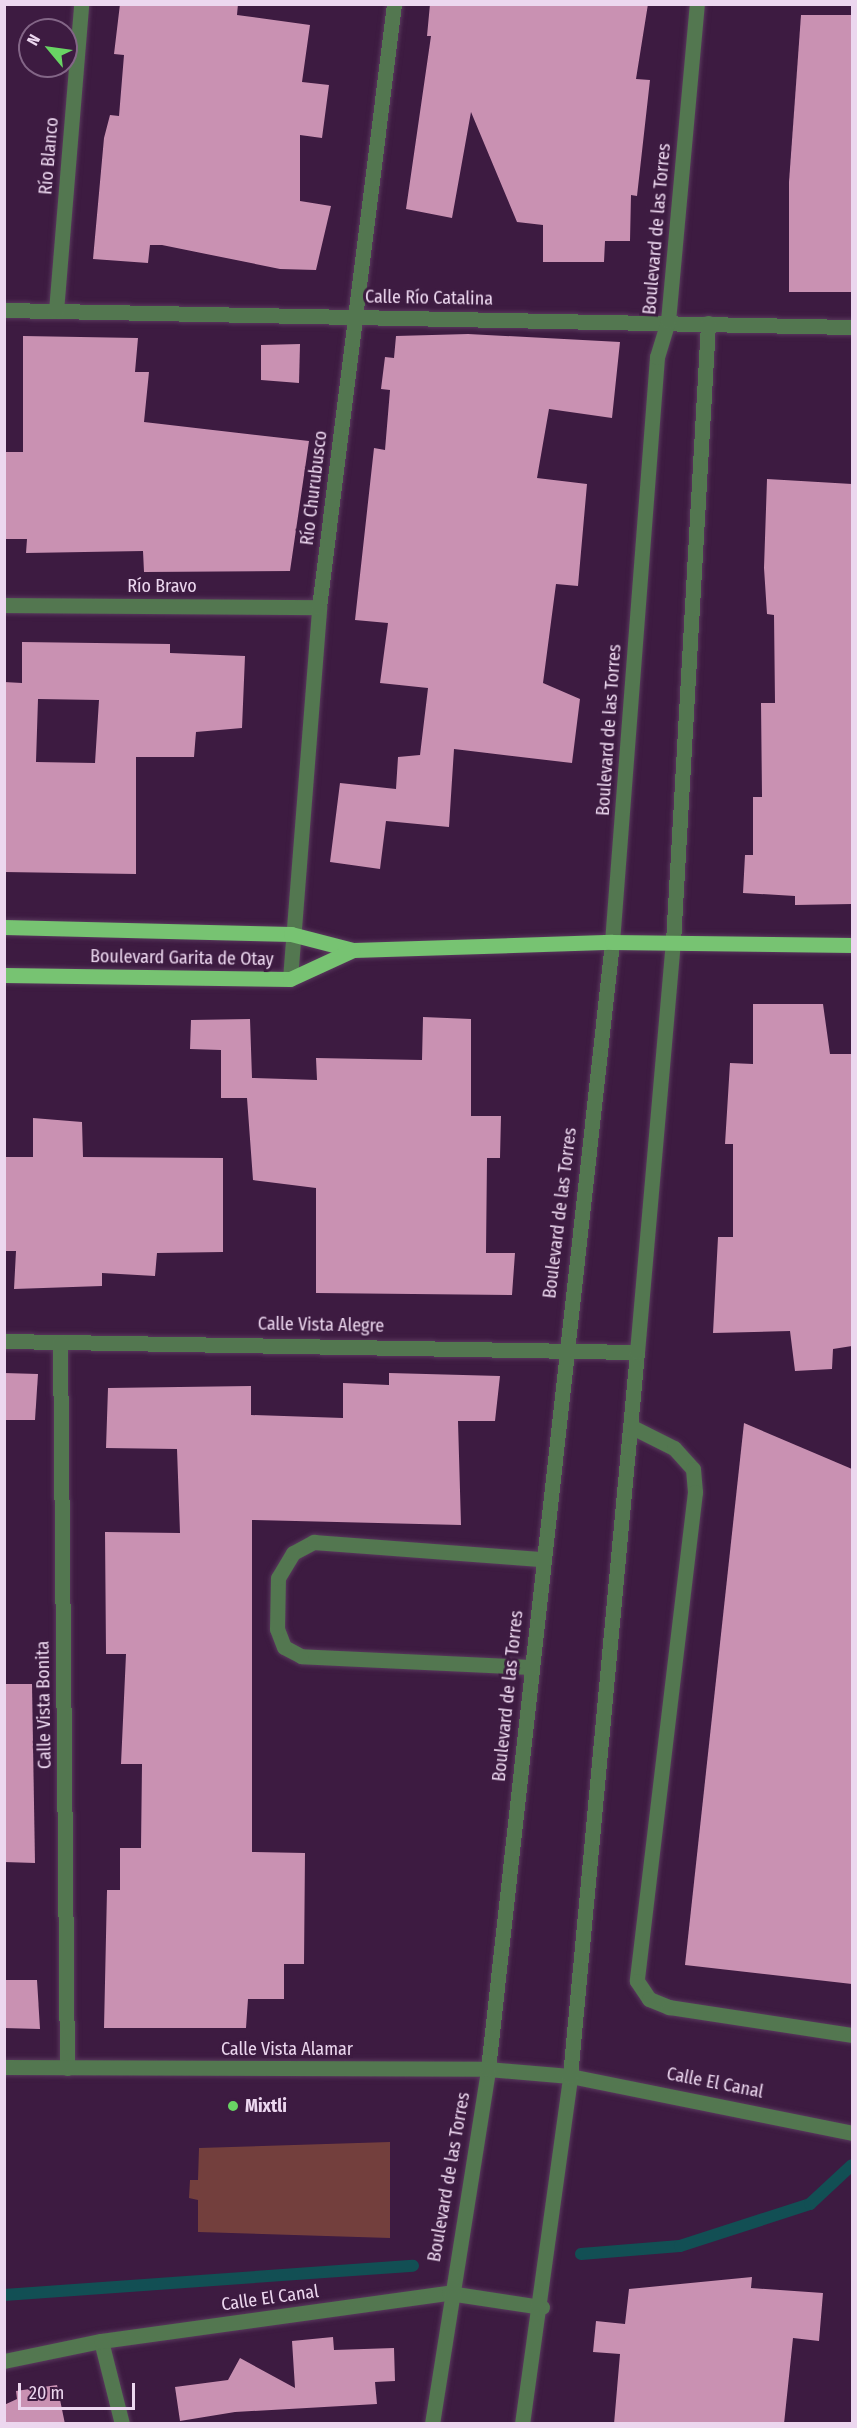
<!DOCTYPE html>
<meta charset="utf-8">
<style>
body{margin:0}
#map{position:relative;width:857px;height:2428px;overflow:hidden;background:#3d1b41;font-family:"Fira Sans Condensed",sans-serif}
div>[style]{position:absolute}
.green>*{inset:0;background:#733f3d}
.stream>*{height:12px;margin:-6px;padding:0 6px;transform-origin:6px;border-radius:6px;background:#124f54}
.building>*{inset:0;background:#c991b2}
.roads{filter:drop-shadow(0 0 2px #59395d) drop-shadow(0 0 2px #59395d)}
.minor>*{height:15px;margin:-7.5px;padding:0 7.5px;transform-origin:7.5px;border-radius:7.5px;background:#537750}
.major>*{height:15px;margin:-7.5px;padding:0 7.5px;transform-origin:7.5px;border-radius:7.5px;background:#77c372}
.dots>*{width:16px;height:16px;translate:-50% -50%;box-sizing:border-box;border:3px solid #3d1b41;border-radius:50%}
span{translate:-50% -50%;white-space:nowrap;text-align:center;line-height:1.15;-webkit-text-stroke:6px #3d1b41;paint-order:stroke}
.street-label{font-size:18px;color:#ecd7ef}
.poi-label{font-size:18px;color:#ecd7ef;font-weight:700}
.left{translate:0 -50%;text-align:left}
.frame{position:absolute;inset:0;border:6px solid #ecd7ef;pointer-events:none}
.north{position:absolute;left:18px;top:18px;width:60px;height:60px;box-sizing:border-box;background:#3d1b41;border:2px solid #836687;border-radius:50%;rotate:299deg;font-size:16px;font-weight:700;line-height:24px;text-align:center;color:#ecd7ef}
.north::after{content:'';display:block;margin:auto;width:21px;height:27px;background:#69d464;clip-path:polygon(50% 0,100% 100%,50% 72%,0 100%)}
.scale{position:absolute;left:18px;top:2383px;width:117px;height:27px;box-sizing:border-box;border:3px solid #ecd7ef;border-top:0;padding-left:8px;font-size:18px;line-height:21px;white-space:nowrap;color:#ecd7ef;-webkit-text-stroke:4px #3d1b41;paint-order:stroke}
</style>
<div id="map">
<div class="green">
<div style="clip-path:polygon(390px 2142px,390px 2238px,198px 2232px,198px 2200px,189px 2198px,190px 2180px,198px 2180px,199px 2148px)"></div>
</div>
<div class="stream">
<div style="left:581px;top:2254px;width:99px;rotate:-4.6deg"></div>
<div style="left:680px;top:2246px;width:137px;rotate:-17.9deg"></div>
<div style="left:810px;top:2204px;width:57px;rotate:-42.9deg"></div>
<div style="left:4px;top:2295px;width:410px;rotate:-4.1deg"></div>
</div>
<div class="building">
<div style="clip-path:polygon(120px 4px,238px 4px,237px 15px,310px 25px,302px 82px,329px 85px,322px 138px,300px 135px,300px 201px,331px 206px,316px 270px,280px 269px,162px 245px,150px 245px,148px 263px,93px 259px,104px 138px,110px 115px,119px 116px,124px 55px,114px 54px)"></div>
<div style="clip-path:polygon(430px 4px,648px 4px,636px 79px,650px 80px,637px 196px,631px 195px,630px 241px,605px 241px,604px 262px,543px 262px,543px 225px,517px 222px,471px 112px,452px 218px,406px 209px,431px 36px,427px 36px)"></div>
<div style="clip-path:polygon(801px 15px,852px 15px,852px 292px,789px 292px,789px 182px)"></div>
<div style="clip-path:polygon(468px 334px,620px 342px,612px 418px,549px 409px,537px 478px,587px 484px,578px 586px,556px 584px,543px 683px,580px 699px,572px 763px,454px 749px,449px 827px,386px 821px,380px 869px,330px 862px,340px 783px,396px 789px,398px 757px,420px 755px,428px 688px,380px 683px,388px 623px,355px 620px,374px 448px,385px 450px,390px 390px,381px 389px,385px 357px,394px 358px,396px 336px)"></div>
<div style="clip-path:polygon(23px 336px,138px 338px,135px 372px,149px 372px,144px 422px,309px 441px,290px 571px,144px 572px,143px 551px,26px 553px,27px 539px,4px 539px,4px 452px,23px 452px)"></div>
<div style="clip-path:polygon(300px 344px,299px 383px,261px 380px,261px 345px)"></div>
<div style="clip-path:polygon(767px 479px,852px 484px,852px 904px,795px 905px,795px 896px,743px 893px,745px 855px,753px 855px,753px 797px,762px 797px,761px 703px,775px 703px,774px 615px,767px 614px,764px 568px)"></div>
<div style="clip-path:polygon(evenodd,22px 642px,170px 644px,170px 653px,245px 656px,242px 728px,196px 732px,194px 757px,136px 757px,136px 874px,4px 872px,4px 682px,22px 683px,22px 642px,38px 699px,99px 700px,95px 763px,36px 762px,38px 699px)"></div>
<div style="clip-path:polygon(753px 1004px,823px 1004px,830px 1054px,852px 1054px,852px 1346px,833px 1349px,832px 1369px,795px 1371px,790px 1331px,713px 1333px,718px 1237px,733px 1237px,733px 1144px,725px 1144px,730px 1063px,753px 1064px)"></div>
<div style="clip-path:polygon(423px 1017px,471px 1019px,471px 1116px,501px 1116px,500px 1158px,487px 1158px,486px 1253px,515px 1253px,512px 1295px,316px 1293px,316px 1188px,253px 1180px,247px 1098px,221px 1098px,221px 1050px,190px 1049px,191px 1020px,250px 1019px,252px 1078px,317px 1080px,316px 1058px,422px 1060px)"></div>
<div style="clip-path:polygon(33px 1118px,82px 1122px,83px 1157px,223px 1158px,223px 1252px,157px 1253px,155px 1276px,102px 1273px,102px 1286px,14px 1289px,16px 1251px,4px 1251px,4px 1157px,33px 1157px)"></div>
<div style="clip-path:polygon(4px 1373px,38px 1374px,35px 1420px,4px 1420px)"></div>
<div style="clip-path:polygon(389px 1373px,500px 1376px,495px 1421px,458px 1421px,461px 1525px,252px 1520px,252px 1852px,305px 1853px,304px 1964px,284px 1964px,284px 1999px,248px 1999px,246px 2028px,104px 2028px,107px 1890px,120px 1890px,120px 1848px,141px 1848px,142px 1764px,121px 1764px,126px 1654px,106px 1654px,105px 1532px,180px 1533px,177px 1449px,106px 1448px,108px 1388px,251px 1386px,251px 1415px,343px 1418px,343px 1383px,389px 1385px)"></div>
<div style="clip-path:polygon(744px 1423px,852px 1469px,852px 1984px,685px 1965px)"></div>
<div style="clip-path:polygon(4px 1684px,32px 1684px,35px 1863px,4px 1862px)"></div>
<div style="clip-path:polygon(4px 1980px,37px 1980px,40px 2029px,4px 2028px)"></div>
<div style="clip-path:polygon(752px 2277px,751px 2288px,823px 2293px,819px 2341px,793px 2338px,784px 2424px,614px 2424px,620px 2354px,593px 2352px,596px 2321px,625px 2324px,629px 2289px)"></div>
<div style="clip-path:polygon(333px 2337px,334px 2350px,394px 2348px,395px 2381px,375px 2382px,377px 2404px,235px 2412px,180px 2421px,175px 2387px,228px 2380px,240px 2358px,295px 2388px,292px 2341px)"></div>
<div style="clip-path:polygon(57px 2385px,65px 2424px,4px 2424px,4px 2405px,17px 2399px,16px 2391px)"></div>
</div>
<div class="roads">
<div class="minor">
<div style="left:4px;top:310px;width:848px;rotate:1.15deg"></div>
<div style="left:56px;top:311px;width:308px;rotate:-85.3deg"></div>
<div style="left:4px;top:605px;width:315px;rotate:0.4deg"></div>
<div style="left:290px;top:979px;width:373px;rotate:-85.5deg"></div>
<div style="left:319px;top:607px;width:608px;rotate:-82.91deg"></div>
<div style="left:4px;top:1341px;width:633px;rotate:1deg"></div>
<div style="left:60px;top:1342px;width:726px;rotate:89.45deg"></div>
<div style="left:630px;top:1426px;width:49px;rotate:26.6deg"></div>
<div style="left:674px;top:1448px;width:28px;rotate:48deg"></div>
<div style="left:693px;top:1469px;width:23px;rotate:85deg"></div>
<div style="left:695px;top:1492px;width:492px;rotate:96.8deg"></div>
<div style="left:637px;top:1981px;width:22px;rotate:56deg"></div>
<div style="left:649px;top:1999px;width:22px;rotate:22deg"></div>
<div style="left:669px;top:2007px;width:185px;rotate:8.7deg"></div>
<div style="left:531px;top:1667px;width:230px;rotate:-177.3deg"></div>
<div style="left:301px;top:1656px;width:19px;rotate:-152deg"></div>
<div style="left:284px;top:1647px;width:19px;rotate:-111deg"></div>
<div style="left:277px;top:1629px;width:51px;rotate:-88.9deg"></div>
<div style="left:278px;top:1578px;width:29px;rotate:-59deg"></div>
<div style="left:293px;top:1553px;width:24px;rotate:-28deg"></div>
<div style="left:314px;top:1542px;width:229px;rotate:4.3deg"></div>
<div style="left:4px;top:2067px;width:484px;rotate:0.2deg"></div>
<div style="left:488px;top:2069px;width:82px;rotate:4.9deg"></div>
<div style="left:570px;top:2076px;width:288px;rotate:11.4deg"></div>
<div style="left:101px;top:2341px;width:86px;rotate:75.8deg"></div>
<div style="left:4px;top:2361px;width:99px;rotate:-11.7deg"></div>
<div style="left:101px;top:2341px;width:351px;rotate:-7.9deg"></div>
<div style="left:449px;top:2293px;width:94px;rotate:8.6deg"></div>
<div style="left:432px;top:2424px;width:359px;rotate:-81deg"></div>
<div style="left:488px;top:2069px;width:1134px;rotate:-83.72deg"></div>
<div style="left:612px;top:942px;width:587px;rotate:-85.6deg"></div>
<div style="left:657px;top:357px;width:38px;rotate:-73deg"></div>
<div style="left:668px;top:321px;width:318px;rotate:-84.8deg"></div>
<div style="left:522px;top:2424px;width:351px;rotate:-82.1deg"></div>
<div style="left:570px;top:2076px;width:727px;rotate:-84.71deg"></div>
<div style="left:637px;top:1352px;width:412px;rotate:-85deg"></div>
<div style="left:673px;top:942px;width:620px;rotate:-86.76deg"></div>
</div>
<div class="major">
<div style="left:4px;top:927px;width:287px;rotate:1.4deg"></div>
<div style="left:291px;top:934px;width:64px;rotate:14.5deg"></div>
<div style="left:353px;top:950px;width:259px;rotate:-1.8deg"></div>
<div style="left:612px;top:942px;width:240px;rotate:0.7deg"></div>
<div style="left:4px;top:975px;width:286px;rotate:0.8deg"></div>
<div style="left:290px;top:979px;width:69px;rotate:-24.7deg"></div>
</div>
</div>
<div class="dots">
<div style="left:233px;top:2106px;background:#69d464"></div>
</div>
<div class="street-label">
<span style="left:49px;top:156px;rotate:-85deg">Río Blanco</span>
<span style="left:657px;top:229px;rotate:-85deg">Boulevard de las Torres</span>
<span style="left:429px;top:298px;rotate:1deg">Calle Río Catalina</span>
<span style="left:314px;top:488px;rotate:-83deg">Río Churubusco</span>
<span style="left:162px;top:586px">Río Bravo</span>
<span style="left:609px;top:730px;rotate:-86deg">Boulevard de las Torres</span>
<span style="left:182px;top:958px;rotate:1deg">Boulevard Garita de Otay</span>
<span style="left:560px;top:1213px;rotate:-83deg">Boulevard de las Torres</span>
<span style="left:321px;top:1325px;rotate:1deg">Calle Vista Alegre</span>
<span style="left:508px;top:1696px;rotate:-84deg">Boulevard de las Torres</span>
<span style="left:44px;top:1705px;rotate:-91deg">Calle Vista Bonita</span>
<span style="left:287px;top:2049px">Calle Vista Alamar</span>
<span style="left:715px;top:2083px;rotate:11deg">Calle El Canal</span>
<span style="left:449px;top:2177px;rotate:-80deg">Boulevard de las Torres</span>
<span style="left:270px;top:2298px;rotate:-8deg">Calle El Canal</span>
</div>
<div class="poi-label">
<span class="left" style="left:245px;top:2106px">Mixtli</span>
</div>
<div class="frame"></div>
<div class="north">N</div>
<div class="scale">20 m</div>
</div>
